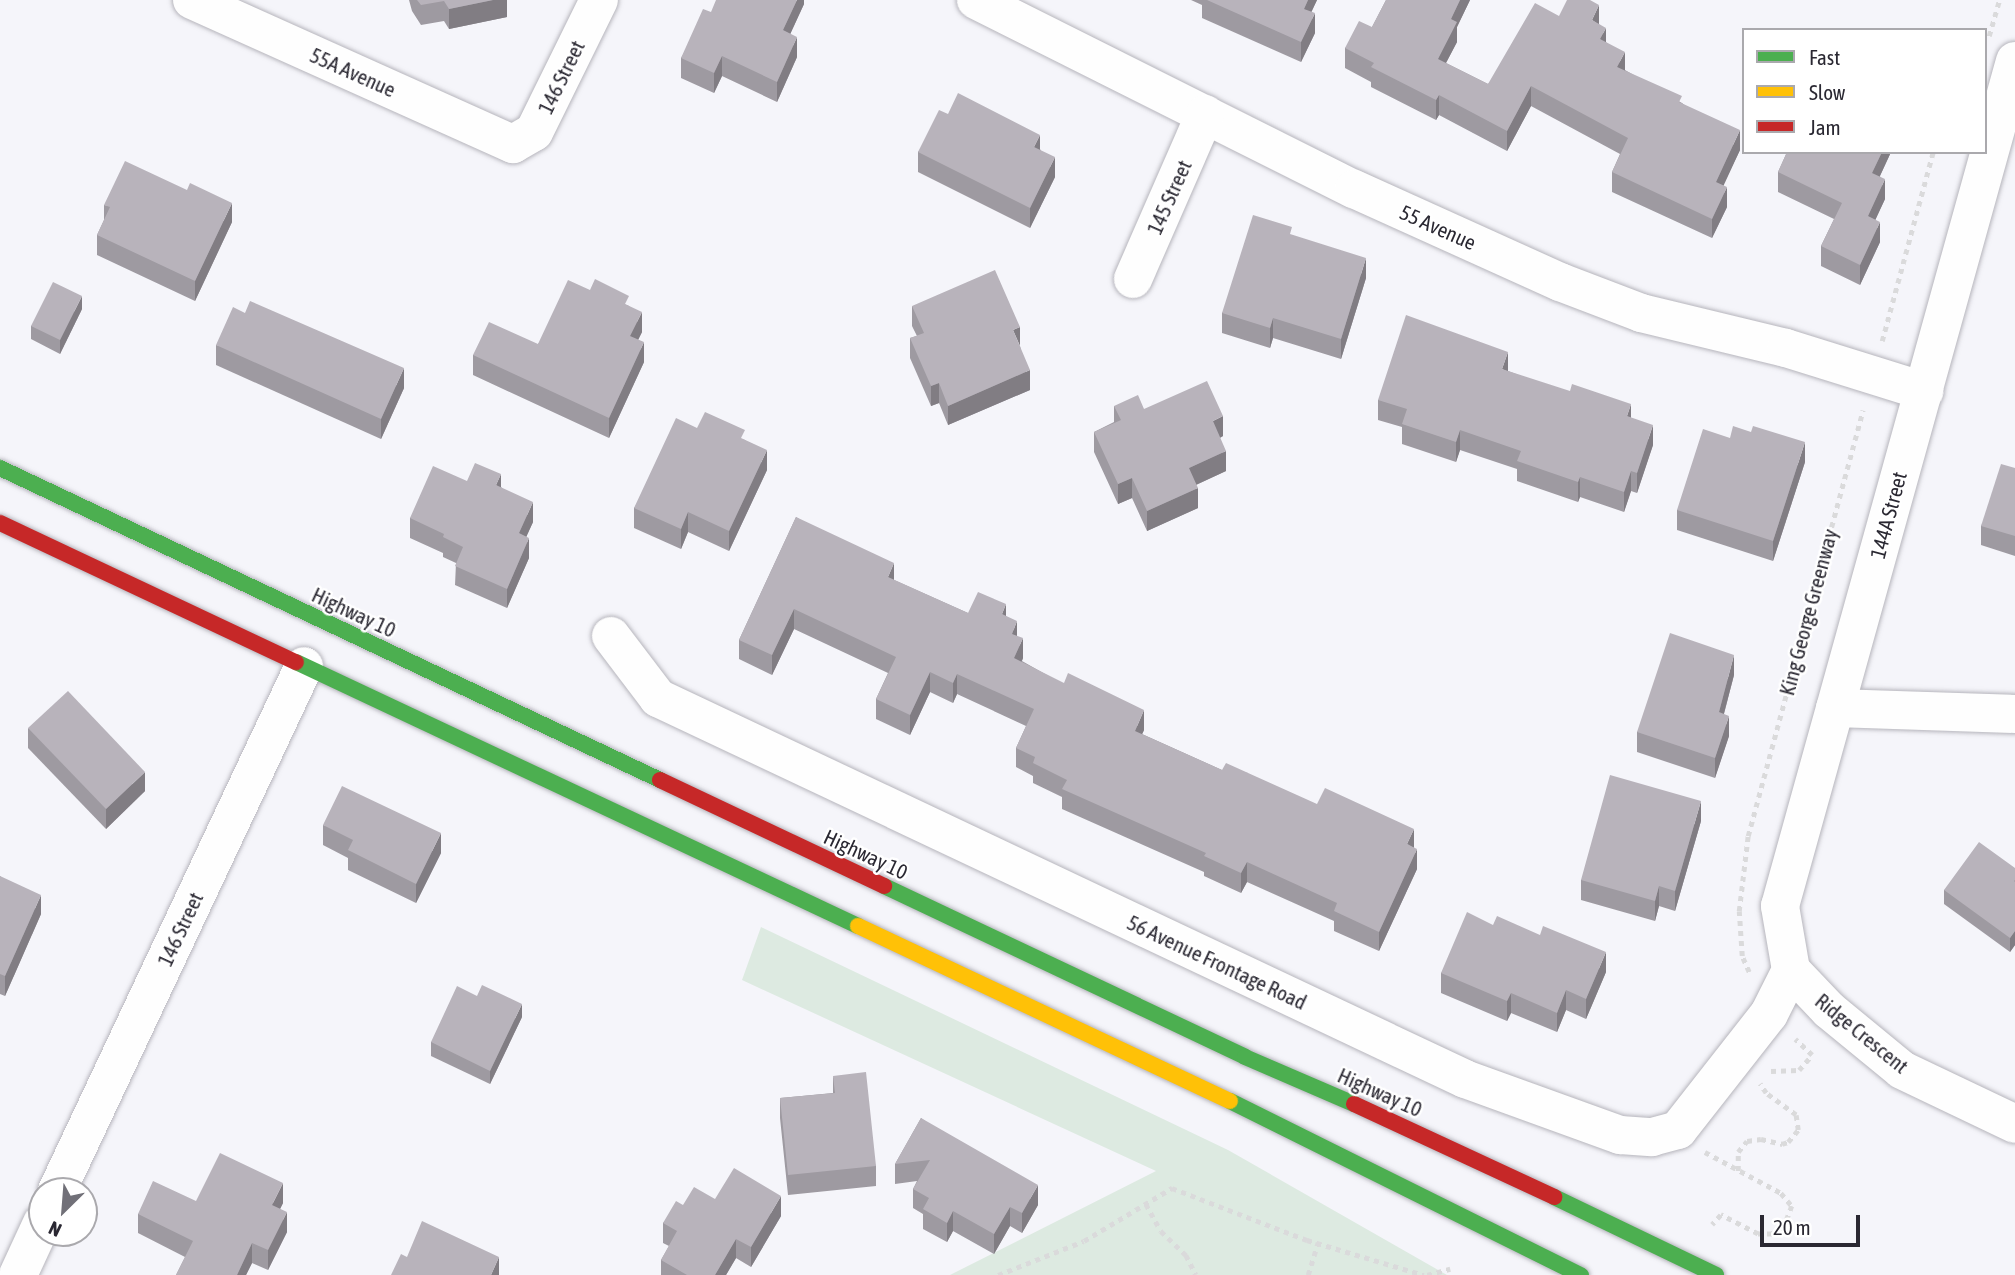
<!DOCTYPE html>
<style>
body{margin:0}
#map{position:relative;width:2015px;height:1275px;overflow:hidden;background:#f5f5fa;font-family:"Asap Condensed",sans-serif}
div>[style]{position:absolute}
.green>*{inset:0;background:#ddeae1}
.path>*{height:4.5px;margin-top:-2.25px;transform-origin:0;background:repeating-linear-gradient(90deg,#dadadb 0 5px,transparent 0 10px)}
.roads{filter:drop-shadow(0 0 2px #b6b5bc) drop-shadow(0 0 2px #b6b5bc)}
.street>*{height:38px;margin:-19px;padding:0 19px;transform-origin:19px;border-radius:19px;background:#fefefe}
.fast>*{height:16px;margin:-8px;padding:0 8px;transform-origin:8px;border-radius:8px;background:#4caf50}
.slow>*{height:16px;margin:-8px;padding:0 8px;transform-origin:8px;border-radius:8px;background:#ffc107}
.jam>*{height:16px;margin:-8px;padding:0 8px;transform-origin:8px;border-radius:8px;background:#c62828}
.wall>*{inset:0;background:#9e9aa1}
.shaded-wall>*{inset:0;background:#817d83}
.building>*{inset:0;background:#b8b3bb}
span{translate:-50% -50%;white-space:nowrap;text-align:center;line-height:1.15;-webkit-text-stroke:5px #fff;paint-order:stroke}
.street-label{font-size:21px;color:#2a2832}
.legend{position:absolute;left:1742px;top:28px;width:245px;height:126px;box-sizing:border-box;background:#fff;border:2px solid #aaa9ad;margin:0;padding:9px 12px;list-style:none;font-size:21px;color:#2a2832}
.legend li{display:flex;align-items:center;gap:14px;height:35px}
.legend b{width:35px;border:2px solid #aaa9ad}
.north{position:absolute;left:28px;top:1177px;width:70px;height:70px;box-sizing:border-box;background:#fff;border:2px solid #aaa9ad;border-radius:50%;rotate:205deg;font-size:19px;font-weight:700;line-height:28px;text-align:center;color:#2a2832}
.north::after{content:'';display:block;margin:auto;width:24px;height:32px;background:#717078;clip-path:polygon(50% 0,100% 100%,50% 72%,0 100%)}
.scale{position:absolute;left:1760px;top:1215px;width:100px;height:32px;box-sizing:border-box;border:4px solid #2a2832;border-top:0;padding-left:9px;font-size:21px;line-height:24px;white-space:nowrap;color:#2a2832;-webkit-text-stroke:5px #fff;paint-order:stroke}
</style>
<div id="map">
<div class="green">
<div style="clip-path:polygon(761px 927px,1228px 1150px,1447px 1275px,950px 1275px,1156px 1171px,742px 980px)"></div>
</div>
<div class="path">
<div style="left:1989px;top:36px;width:37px;rotate:-74deg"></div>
<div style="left:1882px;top:341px;width:196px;rotate:-74.9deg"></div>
<div style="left:1749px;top:972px;width:17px;rotate:-114deg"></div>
<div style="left:1742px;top:956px;width:45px;rotate:-93.8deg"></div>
<div style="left:1739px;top:911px;width:76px;rotate:-83.2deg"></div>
<div style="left:1748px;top:836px;width:441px;rotate:-74.9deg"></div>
<div style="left:1771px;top:1071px;width:28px;rotate:-2deg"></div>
<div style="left:1799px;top:1070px;width:20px;rotate:-49deg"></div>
<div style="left:1812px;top:1055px;width:23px;rotate:-137deg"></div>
<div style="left:1705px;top:1152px;width:86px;rotate:28.3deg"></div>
<div style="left:1781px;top:1193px;width:17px;rotate:50deg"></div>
<div style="left:1792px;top:1206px;width:25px;rotate:111deg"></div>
<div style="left:1783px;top:1229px;width:12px;rotate:156deg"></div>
<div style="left:1772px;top:1234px;width:14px;rotate:180deg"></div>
<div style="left:1758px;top:1234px;width:42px;rotate:-152.8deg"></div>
<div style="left:1721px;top:1215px;width:13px;rotate:132deg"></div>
<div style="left:1738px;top:1171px;width:19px;rotate:-90deg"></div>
<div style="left:1738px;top:1152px;width:14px;rotate:-51deg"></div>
<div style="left:1747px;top:1141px;width:14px;rotate:-8deg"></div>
<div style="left:1761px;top:1139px;width:22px;rotate:13deg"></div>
<div style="left:1782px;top:1144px;width:6px;rotate:-18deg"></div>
<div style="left:1788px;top:1142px;width:16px;rotate:-50deg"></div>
<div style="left:1798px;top:1130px;width:15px;rotate:-98deg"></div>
<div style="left:1796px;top:1115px;width:37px;rotate:-144deg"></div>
<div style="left:1766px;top:1093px;width:11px;rotate:-124deg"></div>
<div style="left:1146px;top:1204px;width:31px;rotate:61deg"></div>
<div style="left:1161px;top:1231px;width:35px;rotate:44deg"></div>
<div style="left:1186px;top:1255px;width:22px;rotate:63deg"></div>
<div style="left:998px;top:1275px;width:92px;rotate:-21.6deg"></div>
<div style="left:1084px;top:1241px;width:103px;rotate:-31.1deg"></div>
<div style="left:1172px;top:1188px;width:145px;rotate:21.1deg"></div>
<div style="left:1307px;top:1240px;width:122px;rotate:16.7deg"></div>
<div style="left:1308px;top:1275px;width:34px;rotate:-73deg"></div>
<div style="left:1427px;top:1275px;width:24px;rotate:-15deg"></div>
</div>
<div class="roads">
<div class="street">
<div style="left:192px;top:0;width:352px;rotate:24.2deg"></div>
<div style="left:513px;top:144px;width:24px;rotate:-30deg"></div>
<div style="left:534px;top:132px;width:147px;rotate:-63.8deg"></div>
<div style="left:976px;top:0;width:423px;rotate:26.6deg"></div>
<div style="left:1354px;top:189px;width:226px;rotate:24.3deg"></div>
<div style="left:1560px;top:282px;width:87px;rotate:20.9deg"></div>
<div style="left:1641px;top:313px;width:149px;rotate:13.6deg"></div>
<div style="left:1786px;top:348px;width:145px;rotate:17.3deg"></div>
<div style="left:1133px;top:279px;width:180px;rotate:-66.4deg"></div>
<div style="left:611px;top:636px;width:78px;rotate:52.8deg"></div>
<div style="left:658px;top:698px;width:892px;rotate:25.27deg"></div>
<div style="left:1465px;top:1079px;width:165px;rotate:19.9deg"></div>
<div style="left:1620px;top:1135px;width:32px;rotate:4deg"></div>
<div style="left:1652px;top:1137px;width:27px;rotate:-15deg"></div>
<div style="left:1678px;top:1130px;width:147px;rotate:-51.9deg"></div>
<div style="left:1769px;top:1014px;width:49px;rotate:-63.4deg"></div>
<div style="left:1835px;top:708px;width:180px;rotate:1.9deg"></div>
<div style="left:1791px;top:970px;width:65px;rotate:-99.8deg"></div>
<div style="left:1780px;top:906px;width:877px;rotate:-74.46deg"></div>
<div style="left:1791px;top:970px;width:55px;rotate:46.5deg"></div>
<div style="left:1829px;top:1010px;width:94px;rotate:39.4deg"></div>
<div style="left:1902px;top:1070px;width:125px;rotate:25.5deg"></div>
<div style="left:57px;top:1191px;width:580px;rotate:-64.8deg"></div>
<div style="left:18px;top:1275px;width:57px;rotate:-65.2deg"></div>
</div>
<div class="fast">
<div style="left:0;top:468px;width:730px;rotate:25.3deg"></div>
<div style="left:296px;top:662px;width:621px;rotate:25.16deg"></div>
<div style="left:884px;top:886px;width:399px;rotate:25.3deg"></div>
<div style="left:1245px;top:1057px;width:119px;rotate:23.3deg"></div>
<div style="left:1230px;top:1101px;width:392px;rotate:26.4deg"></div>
<div style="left:1554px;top:1197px;width:180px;rotate:25.7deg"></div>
</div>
<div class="slow">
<div style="left:858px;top:926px;width:411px;rotate:25.2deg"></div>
</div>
<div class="jam">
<div style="left:0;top:523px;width:327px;rotate:25.2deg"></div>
<div style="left:660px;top:780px;width:248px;rotate:25.3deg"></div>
<div style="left:1354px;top:1104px;width:221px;rotate:24.9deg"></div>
</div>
</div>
<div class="wall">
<div style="clip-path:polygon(409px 0,507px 0,507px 17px,449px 29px,444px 21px,421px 25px,412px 11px)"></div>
<div style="clip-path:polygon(804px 0,804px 4px,790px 34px,797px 57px,777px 102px,722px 76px,714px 93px,681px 78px,681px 58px,711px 12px)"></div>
<div style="clip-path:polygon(1191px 0,1317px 0,1311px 12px,1315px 33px,1301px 62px,1202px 18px,1202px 5px)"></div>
<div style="clip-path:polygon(1386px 0,1470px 0,1457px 27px,1457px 42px,1446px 63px,1488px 84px,1559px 16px,1599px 24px,1606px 42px,1625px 70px,1682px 103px,1740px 150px,1723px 185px,1727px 207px,1712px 238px,1612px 192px,1612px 172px,1620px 154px,1531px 106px,1507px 151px,1439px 115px,1436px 120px,1371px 87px,1371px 82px,1345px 68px,1345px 48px,1372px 27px)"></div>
<div style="clip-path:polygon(948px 114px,1040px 149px,1055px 177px,1030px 228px,918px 172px,918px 152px)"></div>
<div style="clip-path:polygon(1787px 152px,1891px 152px,1880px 176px,1885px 199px,1875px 220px,1880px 242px,1860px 285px,1821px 266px,1821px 246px,1834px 219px,1778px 192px,1778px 172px)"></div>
<div style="clip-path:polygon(104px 205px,232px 222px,195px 301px,97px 255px,97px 235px,104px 220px)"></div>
<div style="clip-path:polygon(1292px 235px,1366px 278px,1341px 359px,1273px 338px,1270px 348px,1222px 333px,1222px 313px)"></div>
<div style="clip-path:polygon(590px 290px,629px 306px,642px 332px,638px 340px,644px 362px,609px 438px,473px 375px,473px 355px,538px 344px)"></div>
<div style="clip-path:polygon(912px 306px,1020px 346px,1030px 390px,948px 425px,939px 403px,931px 406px,910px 358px,910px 338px,917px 336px,912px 326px)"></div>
<div style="clip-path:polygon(82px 309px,60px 354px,31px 339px,31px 326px)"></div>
<div style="clip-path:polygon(216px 345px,404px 388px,381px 439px,216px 365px)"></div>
<div style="clip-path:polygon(1508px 371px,1631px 418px,1653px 445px,1637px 493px,1631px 491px,1624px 512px,1580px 497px,1578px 502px,1517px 481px,1517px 469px,1460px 450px,1456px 462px,1402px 444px,1402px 427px,1378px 420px,1378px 400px)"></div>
<div style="clip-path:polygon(1114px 406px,1144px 409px,1223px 436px,1220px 438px,1226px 471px,1196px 485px,1198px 508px,1147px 531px,1132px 498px,1118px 504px,1094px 452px,1094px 432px,1114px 422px)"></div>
<div style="clip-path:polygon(697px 428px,745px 440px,767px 470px,729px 551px,688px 532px,681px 549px,634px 528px,634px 508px)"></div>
<div style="clip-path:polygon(1805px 462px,1773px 561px,1677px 530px,1677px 510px)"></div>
<div style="clip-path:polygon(2015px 468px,2015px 556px,1981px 545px,1981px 526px)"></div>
<div style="clip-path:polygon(467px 481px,501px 487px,533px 522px,526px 537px,529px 558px,507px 608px,455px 585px,456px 563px,443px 557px,443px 553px,410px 538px,410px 518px)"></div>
<div style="clip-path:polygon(796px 517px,894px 580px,968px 613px,1006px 616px,1017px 636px,1023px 658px,1022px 661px,1144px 730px,1142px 734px,1222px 770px,1414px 847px,1417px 869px,1379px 951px,1334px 931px,1334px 921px,1247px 882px,1241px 893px,1204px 876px,1204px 872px,1062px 809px,1062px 797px,1033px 783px,1033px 776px,1016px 767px,1016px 748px,1026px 726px,957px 694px,953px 703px,930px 692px,910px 735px,876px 719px,876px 699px,888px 673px,794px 629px,772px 675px,739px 659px,739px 640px)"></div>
<div style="clip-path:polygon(1734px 675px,1724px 714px,1729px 736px,1715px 778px,1637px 752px,1637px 732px)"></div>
<div style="clip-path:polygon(28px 728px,145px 791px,106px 829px,28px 748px)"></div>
<div style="clip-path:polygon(1701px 821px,1675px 911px,1659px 906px,1655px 921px,1581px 900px,1581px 880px)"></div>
<div style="clip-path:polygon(323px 825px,441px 853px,416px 903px,348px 870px,348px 858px,323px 845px)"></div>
<div style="clip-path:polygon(2015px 868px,2015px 945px,2010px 952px,1944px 904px,1944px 890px)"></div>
<div style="clip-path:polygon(0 876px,41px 914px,5px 996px,0 994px)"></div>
<div style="clip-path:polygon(1493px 925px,1606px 972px,1586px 1019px,1566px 1010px,1557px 1032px,1511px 1013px,1507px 1021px,1441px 993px,1441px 973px)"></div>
<div style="clip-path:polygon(522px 1017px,490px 1084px,431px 1056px,431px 1042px)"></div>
<div style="clip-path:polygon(833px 1076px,876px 1166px,876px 1186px,788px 1195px,780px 1118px,780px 1098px,833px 1093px)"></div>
<div style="clip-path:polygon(921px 1118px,1038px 1205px,1022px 1233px,1010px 1226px,994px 1254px,953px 1231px,947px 1242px,923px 1229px,923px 1214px,913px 1208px,913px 1189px,917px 1181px,895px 1184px,895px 1164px)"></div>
<div style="clip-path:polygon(715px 1199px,781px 1216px,751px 1267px,736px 1258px,726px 1275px,661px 1275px,661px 1260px,669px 1246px,663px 1243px,663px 1223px,683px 1205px)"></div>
<div style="clip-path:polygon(196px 1201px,283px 1203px,280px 1209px,287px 1232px,268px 1270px,252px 1263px,246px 1275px,176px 1275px,185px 1257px,138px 1233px,138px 1214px)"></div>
</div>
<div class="shaded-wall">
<div style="clip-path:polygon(493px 0,507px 0,507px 17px,449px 29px,449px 9px)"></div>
<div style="clip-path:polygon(797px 0,804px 0,804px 4px,783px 50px,783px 30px)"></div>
<div style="clip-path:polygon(1308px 0,1317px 0,1304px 28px,1304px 9px)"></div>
<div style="clip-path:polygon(1460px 0,1470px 0,1457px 27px,1457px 42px,1438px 78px,1438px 59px,1451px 19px)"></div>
<div style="clip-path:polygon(1599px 5px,1599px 25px,1592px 20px)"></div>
<div style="clip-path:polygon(1315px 13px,1315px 33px,1301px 62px,1301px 42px)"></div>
<div style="clip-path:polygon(1606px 28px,1606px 48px,1600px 39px)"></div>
<div style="clip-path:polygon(797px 37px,797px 57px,777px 102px,777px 82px)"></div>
<div style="clip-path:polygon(1625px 52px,1625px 72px,1617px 67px)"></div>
<div style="clip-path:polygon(722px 56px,722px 76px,714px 93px,714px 73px)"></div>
<div style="clip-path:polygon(1531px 86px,1531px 106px,1507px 151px,1507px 131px)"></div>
<div style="clip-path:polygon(1439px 95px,1439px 115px,1436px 120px,1436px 100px)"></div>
<div style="clip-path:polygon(1740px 130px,1740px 150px,1716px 202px,1716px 182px)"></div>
<div style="clip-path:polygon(1040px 135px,1040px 155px,1034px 147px)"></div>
<div style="clip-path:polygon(1882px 152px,1891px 152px,1872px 193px,1872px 173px)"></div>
<div style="clip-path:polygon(1055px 157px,1055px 177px,1030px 228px,1030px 208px)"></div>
<div style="clip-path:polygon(1885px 179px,1885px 199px,1868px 236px,1868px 216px)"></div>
<div style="clip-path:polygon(1727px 187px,1727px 207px,1712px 238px,1712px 219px)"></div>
<div style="clip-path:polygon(232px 203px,232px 222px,195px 301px,195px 281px)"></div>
<div style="clip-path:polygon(1880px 222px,1880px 242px,1860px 285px,1860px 265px)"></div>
<div style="clip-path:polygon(1366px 258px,1366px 278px,1341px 359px,1341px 339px)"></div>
<div style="clip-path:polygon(82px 296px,82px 309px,60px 354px,60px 340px)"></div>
<div style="clip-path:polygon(642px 312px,642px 332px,630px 356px,630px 336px)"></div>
<div style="clip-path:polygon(1273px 318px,1273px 338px,1270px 348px,1270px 328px)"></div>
<div style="clip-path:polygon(1020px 327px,1020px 346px,1013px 330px)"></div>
<div style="clip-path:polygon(644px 342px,644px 362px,609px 438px,609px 418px)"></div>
<div style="clip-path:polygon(1508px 352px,1508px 372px,1502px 369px)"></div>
<div style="clip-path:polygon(404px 368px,404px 388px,381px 439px,381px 419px)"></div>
<div style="clip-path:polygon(1030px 370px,1030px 390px,948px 425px,948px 406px)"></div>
<div style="clip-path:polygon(939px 383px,939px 403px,931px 406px,931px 386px)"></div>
<div style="clip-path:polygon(1631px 404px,1631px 424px,1627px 416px)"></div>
<div style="clip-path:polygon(1223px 416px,1223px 436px,1213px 441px,1213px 421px)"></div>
<div style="clip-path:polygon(1653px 425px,1653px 445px,1637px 493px,1637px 473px)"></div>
<div style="clip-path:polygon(1460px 430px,1460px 450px,1456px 462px,1456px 442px)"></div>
<div style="clip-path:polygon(1805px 442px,1805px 462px,1773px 561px,1773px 541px)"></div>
<div style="clip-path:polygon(767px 450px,767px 470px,729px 551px,729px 531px)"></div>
<div style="clip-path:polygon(1226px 451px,1226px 471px,1189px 488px,1189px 468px)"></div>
<div style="clip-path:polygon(1631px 471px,1631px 491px,1624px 512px,1624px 492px)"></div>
<div style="clip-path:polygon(501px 474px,501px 494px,496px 485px)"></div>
<div style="clip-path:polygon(1580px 477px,1580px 497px,1578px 502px,1578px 482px)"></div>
<div style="clip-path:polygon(1132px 478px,1132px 498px,1118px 504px,1118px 484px)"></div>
<div style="clip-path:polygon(1198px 488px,1198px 508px,1147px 531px,1147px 511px)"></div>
<div style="clip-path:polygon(533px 502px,533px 522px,519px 553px,519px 533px)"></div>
<div style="clip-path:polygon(688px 512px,688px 532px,681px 549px,681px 529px)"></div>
<div style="clip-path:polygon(529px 538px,529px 558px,507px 608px,507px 589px)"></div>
<div style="clip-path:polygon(894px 563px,894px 583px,888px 577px)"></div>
<div style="clip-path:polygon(1006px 604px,1006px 624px,1002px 614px)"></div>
<div style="clip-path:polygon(794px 609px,794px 629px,772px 675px,772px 655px)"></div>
<div style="clip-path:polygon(1017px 621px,1017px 640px,1012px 634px)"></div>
<div style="clip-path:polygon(1023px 638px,1023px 658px,1014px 678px,1014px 658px)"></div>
<div style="clip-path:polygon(1734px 655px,1734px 675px,1719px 732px,1719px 712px)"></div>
<div style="clip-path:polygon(930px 672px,930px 692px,910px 735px,910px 715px)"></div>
<div style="clip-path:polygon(957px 674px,957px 694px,953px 703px,953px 683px)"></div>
<div style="clip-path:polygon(1144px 710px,1144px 730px,1135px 750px,1135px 731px)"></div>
<div style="clip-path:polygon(1729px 716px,1729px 736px,1715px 778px,1715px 758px)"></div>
<div style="clip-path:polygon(145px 772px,145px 791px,106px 829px,106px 809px)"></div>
<div style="clip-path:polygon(1701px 801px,1701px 821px,1675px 911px,1675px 891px)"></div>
<div style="clip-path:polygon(1414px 829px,1414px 848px,1407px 844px)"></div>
<div style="clip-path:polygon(441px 833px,441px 853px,416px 903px,416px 884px)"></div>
<div style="clip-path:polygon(1417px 849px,1417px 869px,1379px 951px,1379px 932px)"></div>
<div style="clip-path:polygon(1247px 862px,1247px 882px,1241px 893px,1241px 873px)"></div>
<div style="clip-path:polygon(1659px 886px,1659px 906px,1655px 921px,1655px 901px)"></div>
<div style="clip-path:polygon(41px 895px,41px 914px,5px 996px,5px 976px)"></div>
<div style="clip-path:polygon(2015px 931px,2015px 945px,2010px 952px,2010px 938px)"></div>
<div style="clip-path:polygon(1606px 952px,1606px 972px,1586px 1019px,1586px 999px)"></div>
<div style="clip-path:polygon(1566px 990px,1566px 1010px,1557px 1032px,1557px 1013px)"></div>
<div style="clip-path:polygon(1511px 993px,1511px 1013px,1507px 1021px,1507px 1001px)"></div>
<div style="clip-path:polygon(522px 1004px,522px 1017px,490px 1084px,490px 1071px)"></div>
<div style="clip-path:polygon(283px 1183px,283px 1203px,272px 1225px,272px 1205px)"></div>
<div style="clip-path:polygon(1038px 1185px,1038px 1205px,1022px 1233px,1022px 1213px)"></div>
<div style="clip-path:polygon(781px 1196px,781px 1216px,751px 1267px,751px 1247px)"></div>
<div style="clip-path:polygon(1010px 1207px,1010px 1226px,994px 1254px,994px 1234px)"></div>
<div style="clip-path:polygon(953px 1211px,953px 1231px,947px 1242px,947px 1223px)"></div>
<div style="clip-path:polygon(287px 1212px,287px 1232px,268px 1270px,268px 1250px)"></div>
<div style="clip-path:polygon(736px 1239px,736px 1258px,726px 1275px,715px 1275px)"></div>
<div style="clip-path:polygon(252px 1243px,252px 1263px,246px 1275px,237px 1275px)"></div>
<div style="clip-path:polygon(499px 1257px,499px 1275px,491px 1275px)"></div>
</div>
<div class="building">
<div style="clip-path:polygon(417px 0,493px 0,449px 9px,444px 1px,421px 5px)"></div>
<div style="clip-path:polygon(716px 0,797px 0,783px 30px,797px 37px,777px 82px,722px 56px,714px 73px,681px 58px,703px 9px,711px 12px)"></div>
<div style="clip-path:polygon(1207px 0,1308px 0,1304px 9px,1315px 13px,1301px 42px)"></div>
<div style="clip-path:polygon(1386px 0,1460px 0,1451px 19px,1457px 22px,1438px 59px,1488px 84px,1535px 3px,1559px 16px,1567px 0,1590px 0,1599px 5px,1592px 20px,1606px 28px,1600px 39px,1625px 52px,1617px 67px,1682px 96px,1679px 102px,1740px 130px,1716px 182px,1727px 187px,1712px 219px,1612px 172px,1628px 138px,1531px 86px,1507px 131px,1439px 95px,1436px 100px,1371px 67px,1374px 63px,1345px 48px,1359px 21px,1372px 27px)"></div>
<div style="clip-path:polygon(958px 93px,1040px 135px,1034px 147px,1055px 157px,1030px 208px,918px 152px,939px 110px,948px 114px)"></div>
<div style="clip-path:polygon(1787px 152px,1882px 152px,1872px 173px,1885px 179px,1868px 216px,1880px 222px,1860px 265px,1821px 246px,1842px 203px,1778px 172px)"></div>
<div style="clip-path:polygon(125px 161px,187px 190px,190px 183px,232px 203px,195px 281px,97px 235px,110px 207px,104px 205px)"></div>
<div style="clip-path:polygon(1253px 215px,1292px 227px,1290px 234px,1366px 258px,1341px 339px,1273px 318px,1270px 328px,1222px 313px)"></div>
<div style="clip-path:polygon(995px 270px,1020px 327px,1013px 330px,1030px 370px,948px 406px,939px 383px,931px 386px,910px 338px,924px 333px,912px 306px)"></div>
<div style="clip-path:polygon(595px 279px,629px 296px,625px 304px,642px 312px,630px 336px,644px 342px,609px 418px,473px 355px,489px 322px,538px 344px,568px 280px,590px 290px)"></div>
<div style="clip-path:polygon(53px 282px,82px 296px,60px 340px,31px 326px)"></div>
<div style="clip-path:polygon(250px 301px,404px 368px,381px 419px,216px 345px,233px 307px,245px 313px)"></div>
<div style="clip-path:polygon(1406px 315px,1508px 352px,1502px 369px,1570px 391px,1572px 384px,1631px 404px,1627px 416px,1653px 425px,1637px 473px,1631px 471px,1624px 492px,1580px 477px,1578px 482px,1517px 461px,1521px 451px,1460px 430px,1456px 442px,1402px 424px,1407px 409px,1378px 400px)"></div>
<div style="clip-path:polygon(1207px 381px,1223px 416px,1213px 421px,1226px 451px,1189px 468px,1198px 488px,1147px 511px,1132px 478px,1118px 484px,1094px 432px,1121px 420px,1114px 406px,1138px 395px,1144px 409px)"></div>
<div style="clip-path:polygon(705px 412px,745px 430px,741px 438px,767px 450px,729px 531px,688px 512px,681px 529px,634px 508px,676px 418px,697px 428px)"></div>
<div style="clip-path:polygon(1733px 426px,1751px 432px,1753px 426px,1805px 442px,1773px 541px,1677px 510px,1703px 429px,1730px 438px)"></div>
<div style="clip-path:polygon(475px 463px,501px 474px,496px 485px,533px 502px,519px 533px,529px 538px,507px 589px,455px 566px,463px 547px,443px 537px,444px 534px,410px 518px,433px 466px,467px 481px)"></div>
<div style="clip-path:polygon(2001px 464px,2015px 468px,2015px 536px,1981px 526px)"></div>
<div style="clip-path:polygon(796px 517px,894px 563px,888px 577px,968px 613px,978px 592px,1006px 604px,1002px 614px,1017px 621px,1012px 634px,1023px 638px,1014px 658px,1064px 683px,1068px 673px,1144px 710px,1135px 731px,1222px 770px,1226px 763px,1317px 804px,1325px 788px,1414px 829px,1407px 844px,1417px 849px,1379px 932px,1334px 911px,1337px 903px,1247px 862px,1241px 873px,1204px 856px,1206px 853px,1062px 789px,1067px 780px,1033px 763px,1035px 757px,1016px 748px,1034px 709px,957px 674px,953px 683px,930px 672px,910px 715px,876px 699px,896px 657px,794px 609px,772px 655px,739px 640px)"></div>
<div style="clip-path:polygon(1670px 633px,1734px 655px,1719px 712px,1729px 716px,1715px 758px,1637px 732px)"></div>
<div style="clip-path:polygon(68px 691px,145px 772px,106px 809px,28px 728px)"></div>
<div style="clip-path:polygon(1610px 775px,1701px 801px,1675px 891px,1659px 886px,1655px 901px,1581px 880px)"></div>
<div style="clip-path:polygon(342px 786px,441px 833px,416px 884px,348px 850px,353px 840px,323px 825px)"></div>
<div style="clip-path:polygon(1979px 842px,2015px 868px,2015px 880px,2014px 881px,2015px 882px,2015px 931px,2010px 938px,1944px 890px)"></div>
<div style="clip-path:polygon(0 876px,41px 895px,5px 976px,0 974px)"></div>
<div style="clip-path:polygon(1467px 912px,1493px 925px,1497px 916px,1540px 935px,1543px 926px,1606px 952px,1586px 999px,1566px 990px,1557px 1013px,1511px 993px,1507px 1001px,1441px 973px)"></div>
<div style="clip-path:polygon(482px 985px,522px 1004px,490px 1071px,431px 1042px,457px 986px,477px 996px)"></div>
<div style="clip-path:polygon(866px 1072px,876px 1166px,788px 1175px,780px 1098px,835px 1093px,833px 1076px)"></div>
<div style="clip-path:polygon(921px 1118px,1038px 1185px,1022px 1213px,1010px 1207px,994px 1234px,953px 1211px,947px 1223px,923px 1209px,929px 1198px,913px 1189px,930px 1160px,895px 1164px)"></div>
<div style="clip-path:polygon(220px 1153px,283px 1183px,272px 1205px,287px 1212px,268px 1250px,252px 1243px,237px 1275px,176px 1275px,193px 1241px,138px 1214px,153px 1181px,196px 1201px)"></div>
<div style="clip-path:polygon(734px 1168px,781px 1196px,751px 1247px,736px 1239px,715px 1275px,687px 1275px,661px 1260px,677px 1231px,663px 1223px,676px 1201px,683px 1205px,694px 1187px,715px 1199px)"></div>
<div style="clip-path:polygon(422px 1221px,499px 1257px,491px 1275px,391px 1275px,401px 1254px,407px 1257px)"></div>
</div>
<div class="street-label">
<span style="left:353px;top:72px;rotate:24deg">55A Avenue</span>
<span style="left:561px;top:77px;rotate:-64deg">146 Street</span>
<span style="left:1169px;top:197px;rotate:-66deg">145 Street</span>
<span style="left:1438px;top:227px;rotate:24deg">55 Avenue</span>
<span style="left:1888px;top:515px;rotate:-75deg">144A Street</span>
<span style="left:354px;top:612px;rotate:25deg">Highway 10</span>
<span style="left:1808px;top:612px;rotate:-75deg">King George Greenway</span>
<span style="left:866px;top:854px;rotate:25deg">Highway 10</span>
<span style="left:180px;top:929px;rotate:-65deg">146 Street</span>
<span style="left:1217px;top:962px;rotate:25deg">56 Avenue Frontage Road</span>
<span style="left:1862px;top:1033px;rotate:39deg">Ridge Crescent</span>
<span style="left:1380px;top:1092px;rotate:24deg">Highway 10</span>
</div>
<ul class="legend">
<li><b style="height:9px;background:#4caf50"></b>Fast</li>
<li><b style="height:9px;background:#ffc107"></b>Slow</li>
<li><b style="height:9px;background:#c62828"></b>Jam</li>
</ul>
<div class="north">N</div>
<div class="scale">20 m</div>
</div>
